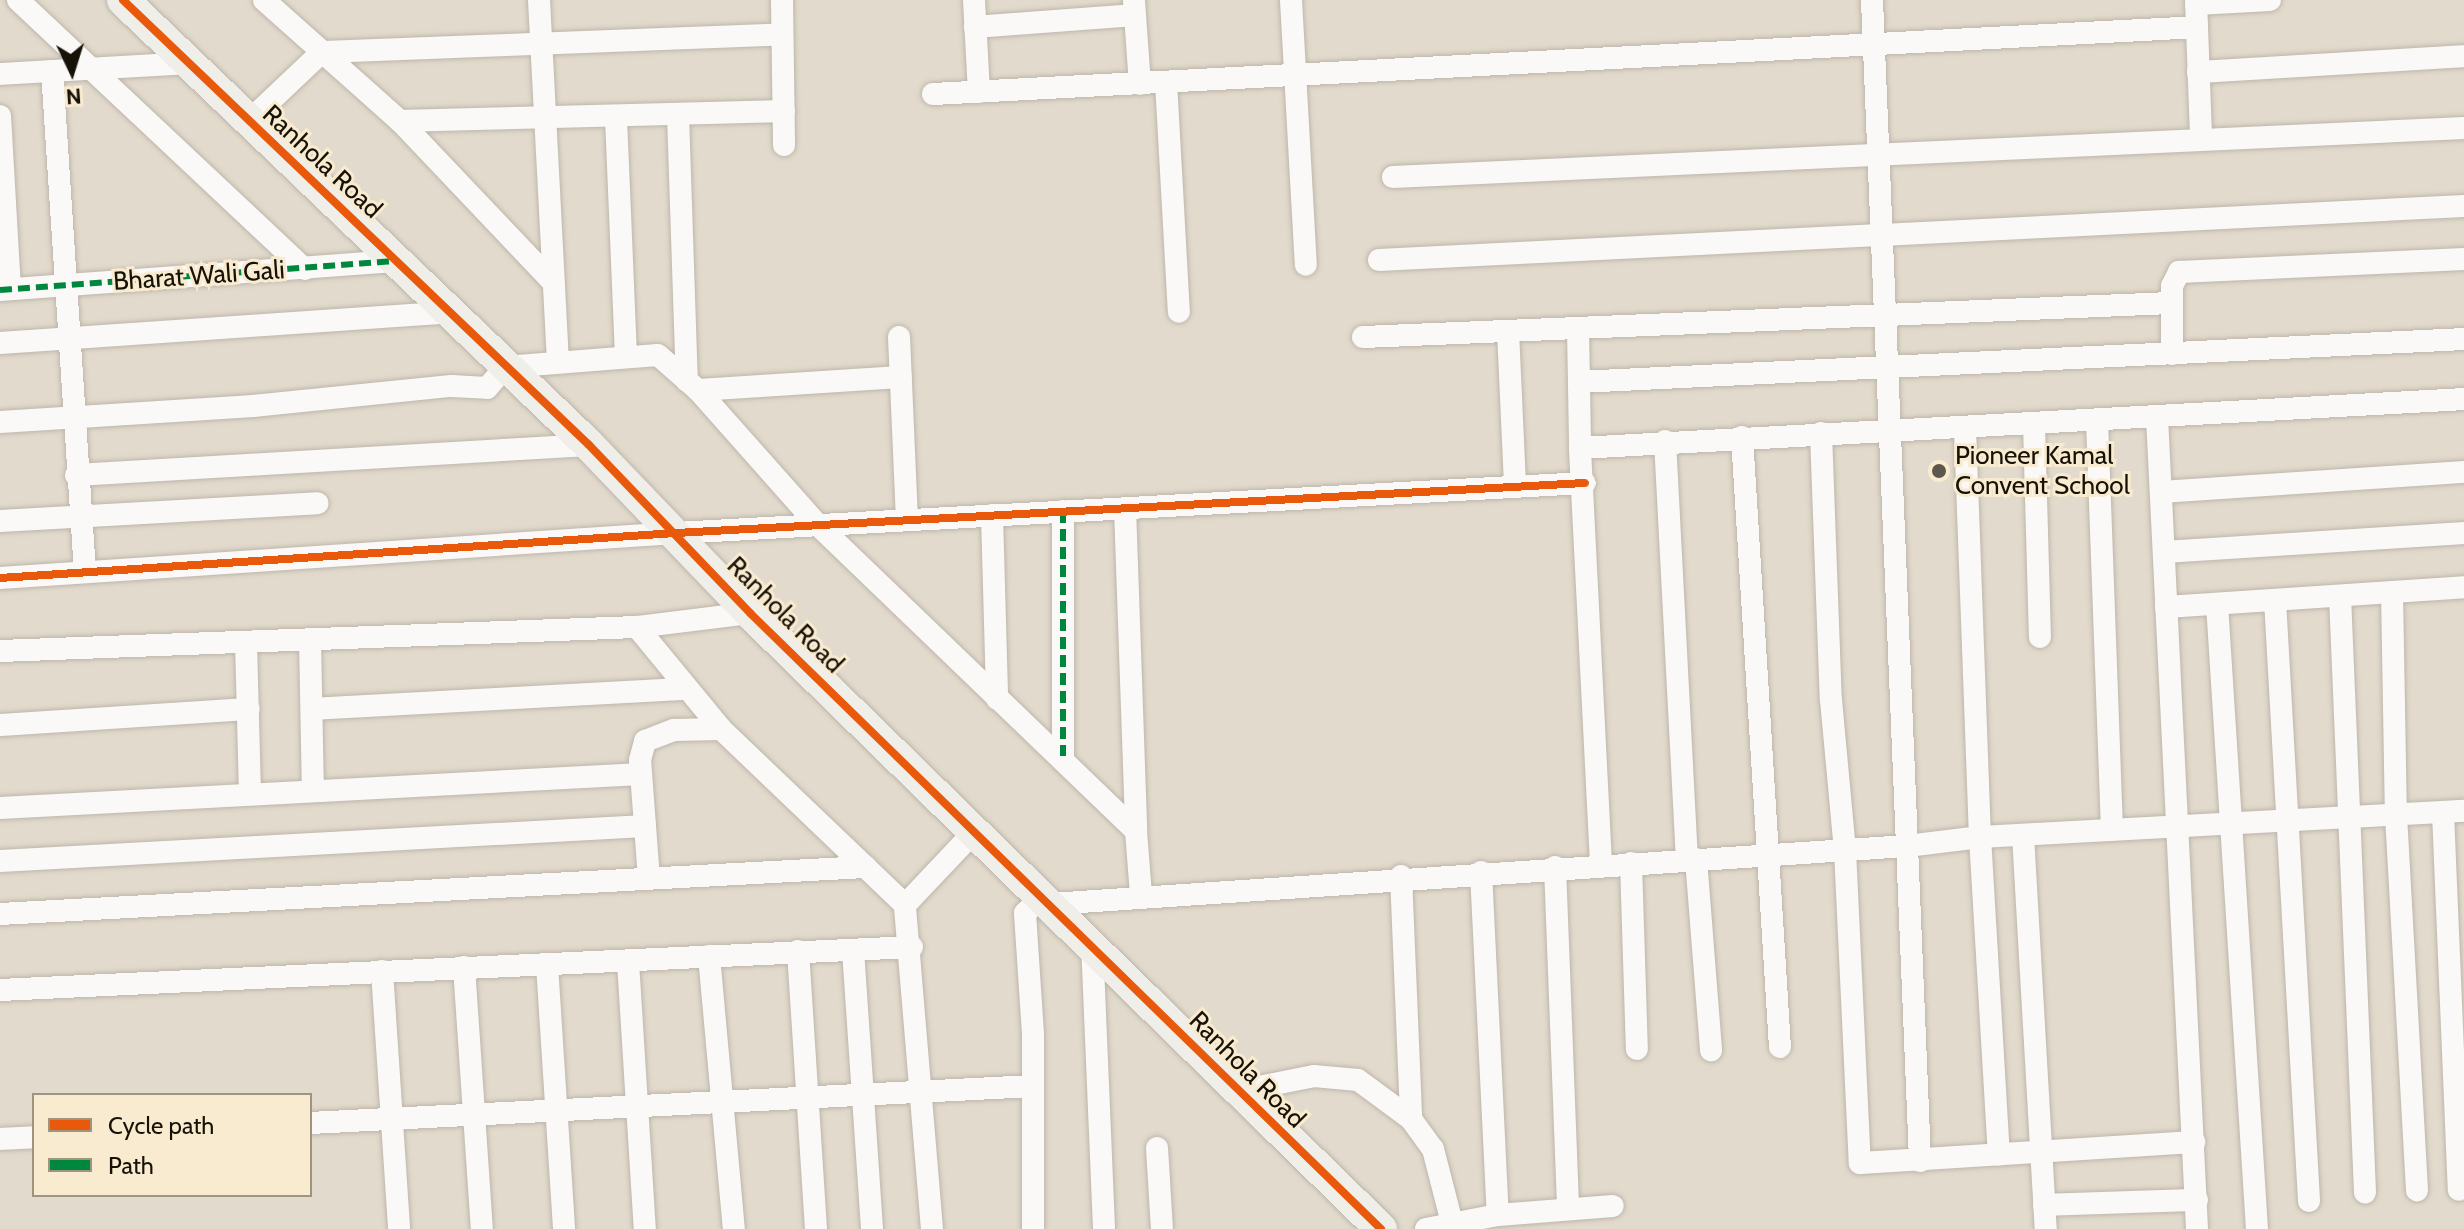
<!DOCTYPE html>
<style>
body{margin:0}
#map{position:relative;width:2464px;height:1229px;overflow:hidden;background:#e2dacc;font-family:Cabin,sans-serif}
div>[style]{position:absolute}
.roads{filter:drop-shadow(0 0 2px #bdb6ab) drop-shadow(0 0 2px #bdb6ab)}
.street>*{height:22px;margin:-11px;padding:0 11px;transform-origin:11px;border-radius:11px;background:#fbf9f7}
.secondary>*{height:32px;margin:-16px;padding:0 16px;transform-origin:16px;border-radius:16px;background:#efeee9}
.quiet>*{height:6px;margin-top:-3px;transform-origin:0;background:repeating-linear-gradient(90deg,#00873e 0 12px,transparent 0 18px)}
.cycleway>*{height:8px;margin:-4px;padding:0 4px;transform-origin:4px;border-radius:4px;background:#e8590c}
.dots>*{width:22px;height:22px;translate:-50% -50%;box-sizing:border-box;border:4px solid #f9ebd0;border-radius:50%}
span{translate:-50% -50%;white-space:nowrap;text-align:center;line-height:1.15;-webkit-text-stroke:6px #f9ebd0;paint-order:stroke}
.street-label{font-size:26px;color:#161208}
.poi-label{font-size:26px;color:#161208}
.left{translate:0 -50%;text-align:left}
.legend{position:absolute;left:32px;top:1093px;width:280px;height:104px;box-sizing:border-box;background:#f9ebd0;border:2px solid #9e9480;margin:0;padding:10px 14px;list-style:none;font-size:24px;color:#161208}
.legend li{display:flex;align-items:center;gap:16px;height:40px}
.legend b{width:40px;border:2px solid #9e9480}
.north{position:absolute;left:32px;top:32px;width:80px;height:80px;-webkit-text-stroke:6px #f9ebd0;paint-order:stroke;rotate:176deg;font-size:22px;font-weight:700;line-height:32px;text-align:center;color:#161208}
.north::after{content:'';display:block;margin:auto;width:28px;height:36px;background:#161208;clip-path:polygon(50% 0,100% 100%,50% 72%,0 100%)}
</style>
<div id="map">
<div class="roads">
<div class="street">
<div style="left:18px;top:0;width:393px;rotate:43.2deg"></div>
<div style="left:264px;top:0;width:182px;rotate:41.7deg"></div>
<div style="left:400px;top:121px;width:221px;rotate:46.5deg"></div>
<div style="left:539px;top:0;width:361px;rotate:87deg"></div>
<div style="left:782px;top:0;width:145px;rotate:89.2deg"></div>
<div style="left:974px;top:0;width:92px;rotate:86.9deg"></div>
<div style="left:1291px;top:0;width:265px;rotate:86.8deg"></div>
<div style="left:1872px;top:0;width:1162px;rotate:87.63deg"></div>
<div style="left:2196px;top:0;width:139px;rotate:87.9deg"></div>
<div style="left:1134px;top:1px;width:83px;rotate:85.9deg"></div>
<div style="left:2196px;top:4px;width:74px;rotate:-3.1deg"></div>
<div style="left:975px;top:27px;width:160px;rotate:-4.3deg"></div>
<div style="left:52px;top:71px;width:502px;rotate:86.23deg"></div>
<div style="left:2198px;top:72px;width:266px;rotate:-3.4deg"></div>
<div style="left:0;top:74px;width:188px;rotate:-3.3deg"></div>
<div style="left:1166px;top:82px;width:230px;rotate:86.8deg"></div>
<div style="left:933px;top:94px;width:1266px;rotate:-3.03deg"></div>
<div style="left:678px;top:115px;width:266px;rotate:88.1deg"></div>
<div style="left:0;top:116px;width:173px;rotate:86.7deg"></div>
<div style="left:616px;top:118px;width:237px;rotate:87.6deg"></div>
<div style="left:249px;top:121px;width:100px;rotate:-43.4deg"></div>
<div style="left:322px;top:52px;width:460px;rotate:-2.2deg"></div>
<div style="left:400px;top:121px;width:384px;rotate:-1.5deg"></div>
<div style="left:1393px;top:177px;width:1072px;rotate:-2.62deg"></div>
<div style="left:1379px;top:260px;width:1086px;rotate:-2.85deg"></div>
<div style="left:0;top:290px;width:399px;rotate:-4.2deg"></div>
<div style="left:1578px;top:328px;width:120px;rotate:89deg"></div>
<div style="left:1508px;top:331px;width:155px;rotate:87.4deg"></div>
<div style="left:899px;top:337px;width:183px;rotate:87.5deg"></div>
<div style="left:1363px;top:337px;width:809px;rotate:-2.41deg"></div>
<div style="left:0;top:343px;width:452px;rotate:-3.9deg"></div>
<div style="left:2172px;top:354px;width:68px;rotate:-90deg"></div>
<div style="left:2172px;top:286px;width:16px;rotate:-63deg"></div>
<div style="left:2179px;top:272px;width:285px;rotate:-2.6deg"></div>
<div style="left:1579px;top:382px;width:886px;rotate:-2.78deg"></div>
<div style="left:698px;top:390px;width:203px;rotate:-3.7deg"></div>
<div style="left:2157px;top:417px;width:813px;rotate:87.18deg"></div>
<div style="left:2097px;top:421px;width:409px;rotate:87.9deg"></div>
<div style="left:0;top:422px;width:254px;rotate:-3.6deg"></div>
<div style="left:253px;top:406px;width:199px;rotate:-5.8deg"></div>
<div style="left:451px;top:386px;width:36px;rotate:3deg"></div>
<div style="left:487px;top:388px;width:28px;rotate:-49deg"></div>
<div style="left:505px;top:367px;width:153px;rotate:-4.5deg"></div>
<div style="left:658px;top:355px;width:53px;rotate:41.2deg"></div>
<div style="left:698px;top:390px;width:181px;rotate:48.4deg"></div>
<div style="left:818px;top:525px;width:441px;rotate:43.9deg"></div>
<div style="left:1136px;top:831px;width:64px;rotate:85.5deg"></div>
<div style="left:2034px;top:425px;width:212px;rotate:88.4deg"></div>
<div style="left:1965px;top:429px;width:408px;rotate:87.9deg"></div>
<div style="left:1980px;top:837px;width:318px;rotate:86.6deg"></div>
<div style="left:1821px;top:433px;width:267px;rotate:87.9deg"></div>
<div style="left:1831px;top:700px;width:151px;rotate:84.7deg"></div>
<div style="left:1845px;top:850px;width:313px;rotate:87.3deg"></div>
<div style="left:1860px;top:1163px;width:335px;rotate:-3.6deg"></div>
<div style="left:1742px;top:437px;width:611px;rotate:86.44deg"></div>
<div style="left:1665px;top:441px;width:420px;rotate:87deg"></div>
<div style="left:76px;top:475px;width:514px;rotate:-3.35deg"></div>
<div style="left:2161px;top:492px;width:304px;rotate:-3.8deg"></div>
<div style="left:1125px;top:508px;width:323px;rotate:88deg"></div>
<div style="left:1063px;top:511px;width:245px;rotate:90deg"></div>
<div style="left:992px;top:515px;width:184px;rotate:88.4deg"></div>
<div style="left:0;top:521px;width:318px;rotate:-3.2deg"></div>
<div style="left:2164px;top:552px;width:301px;rotate:-3.6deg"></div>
<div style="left:0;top:578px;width:677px;rotate:-3.81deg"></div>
<div style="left:676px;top:533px;width:910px;rotate:-3.15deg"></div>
<div style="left:2392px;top:592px;width:223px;rotate:89deg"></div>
<div style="left:2396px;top:815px;width:376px;rotate:86.8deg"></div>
<div style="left:2340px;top:596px;width:597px;rotate:87.6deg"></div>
<div style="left:2275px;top:600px;width:602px;rotate:86.76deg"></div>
<div style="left:2217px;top:604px;width:626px;rotate:86.34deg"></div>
<div style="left:2166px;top:607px;width:299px;rotate:-3.8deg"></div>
<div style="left:637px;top:627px;width:132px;rotate:50.5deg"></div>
<div style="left:721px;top:729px;width:255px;rotate:43.7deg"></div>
<div style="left:310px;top:639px;width:152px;rotate:88.9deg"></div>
<div style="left:246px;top:642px;width:151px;rotate:88.5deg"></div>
<div style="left:0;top:651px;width:637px;rotate:-2.16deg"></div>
<div style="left:637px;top:627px;width:114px;rotate:-7.1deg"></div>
<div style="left:312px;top:709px;width:373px;rotate:-3.1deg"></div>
<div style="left:0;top:725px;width:249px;rotate:-3.7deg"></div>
<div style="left:0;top:808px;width:642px;rotate:-3.04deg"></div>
<div style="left:2443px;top:813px;width:377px;rotate:87.6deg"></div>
<div style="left:2023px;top:835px;width:395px;rotate:86.7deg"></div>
<div style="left:1696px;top:859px;width:192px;rotate:85.5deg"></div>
<div style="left:0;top:861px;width:646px;rotate:-3.11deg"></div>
<div style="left:1631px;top:863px;width:186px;rotate:88.2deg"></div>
<div style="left:1601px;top:864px;width:417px;rotate:-92.9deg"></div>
<div style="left:1580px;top:448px;width:885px;rotate:-3.17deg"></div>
<div style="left:1555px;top:867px;width:342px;rotate:87.8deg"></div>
<div style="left:1481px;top:872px;width:343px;rotate:87.2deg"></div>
<div style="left:1401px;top:876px;width:243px;rotate:87.6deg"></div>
<div style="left:649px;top:879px;width:119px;rotate:-94.3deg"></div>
<div style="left:640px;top:760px;width:20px;rotate:-75deg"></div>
<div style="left:645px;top:741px;width:31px;rotate:-21deg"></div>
<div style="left:674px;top:730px;width:47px;rotate:-1.2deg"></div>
<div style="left:1051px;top:904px;width:858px;rotate:-3.88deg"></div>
<div style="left:1907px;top:846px;width:74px;rotate:-7deg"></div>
<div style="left:1980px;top:837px;width:485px;rotate:-3.1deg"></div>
<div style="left:0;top:914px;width:867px;rotate:-3.11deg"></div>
<div style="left:1092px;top:942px;width:287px;rotate:87.6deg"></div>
<div style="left:853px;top:950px;width:280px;rotate:86.1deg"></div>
<div style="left:798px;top:951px;width:279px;rotate:86.3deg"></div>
<div style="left:709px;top:956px;width:274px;rotate:84.8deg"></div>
<div style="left:628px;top:962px;width:268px;rotate:86.4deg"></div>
<div style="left:547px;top:965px;width:265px;rotate:86.3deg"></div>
<div style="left:464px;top:967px;width:263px;rotate:86.1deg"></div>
<div style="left:382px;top:971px;width:259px;rotate:86.2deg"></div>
<div style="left:0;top:990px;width:913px;rotate:-2.7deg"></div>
<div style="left:1239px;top:1091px;width:76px;rotate:-11.3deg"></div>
<div style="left:1314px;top:1076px;width:44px;rotate:5.2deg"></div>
<div style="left:1358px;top:1080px;width:66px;rotate:36.3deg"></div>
<div style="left:1411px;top:1119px;width:37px;rotate:54deg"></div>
<div style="left:1433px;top:1149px;width:76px;rotate:75.6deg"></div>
<div style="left:310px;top:1123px;width:724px;rotate:-2.93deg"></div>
<div style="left:0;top:1139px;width:34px;rotate:-3deg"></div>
<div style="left:1157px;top:1148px;width:81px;rotate:86.5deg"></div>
<div style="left:2044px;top:1205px;width:153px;rotate:-1.9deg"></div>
<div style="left:932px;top:1229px;width:325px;rotate:-94.8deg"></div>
<div style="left:905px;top:905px;width:103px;rotate:-46.6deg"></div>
<div style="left:1033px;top:1229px;width:195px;rotate:-90deg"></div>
<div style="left:1033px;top:1034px;width:121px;rotate:-93.8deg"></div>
<div style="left:1025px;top:913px;width:23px;rotate:-43deg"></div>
<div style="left:1426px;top:1229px;width:73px;rotate:-11deg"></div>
<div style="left:1498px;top:1215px;width:115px;rotate:-4.5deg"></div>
</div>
<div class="secondary">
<div style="left:123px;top:0;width:644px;rotate:43.68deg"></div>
<div style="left:589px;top:445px;width:233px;rotate:46.2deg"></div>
<div style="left:750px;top:613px;width:882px;rotate:44.31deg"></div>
</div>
</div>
<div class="quiet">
<div style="left:0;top:290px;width:399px;rotate:-4.2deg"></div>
<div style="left:1063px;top:511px;width:245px;rotate:90deg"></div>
</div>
<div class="cycleway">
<div style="left:123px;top:0;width:644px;rotate:43.68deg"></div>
<div style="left:589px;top:445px;width:233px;rotate:46.2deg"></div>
<div style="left:750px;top:613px;width:882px;rotate:44.31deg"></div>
<div style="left:0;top:578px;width:677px;rotate:-3.81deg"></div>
<div style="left:676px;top:533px;width:910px;rotate:-3.15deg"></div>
</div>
<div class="dots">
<div style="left:1939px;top:471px;background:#5d584d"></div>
</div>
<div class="street-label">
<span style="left:322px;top:162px;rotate:43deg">Ranhola Road</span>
<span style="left:199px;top:276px;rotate:-4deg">Bharat Wali Gali</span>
<span style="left:785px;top:615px;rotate:45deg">Ranhola Road</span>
<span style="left:1247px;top:1070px;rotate:45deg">Ranhola Road</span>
</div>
<div class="poi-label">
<span class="left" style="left:1955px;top:471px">Pioneer Kamal<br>Convent School</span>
</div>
<ul class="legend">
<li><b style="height:10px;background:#e8590c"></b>Cycle path</li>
<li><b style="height:10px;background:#00873e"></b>Path</li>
</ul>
<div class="north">N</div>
</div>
